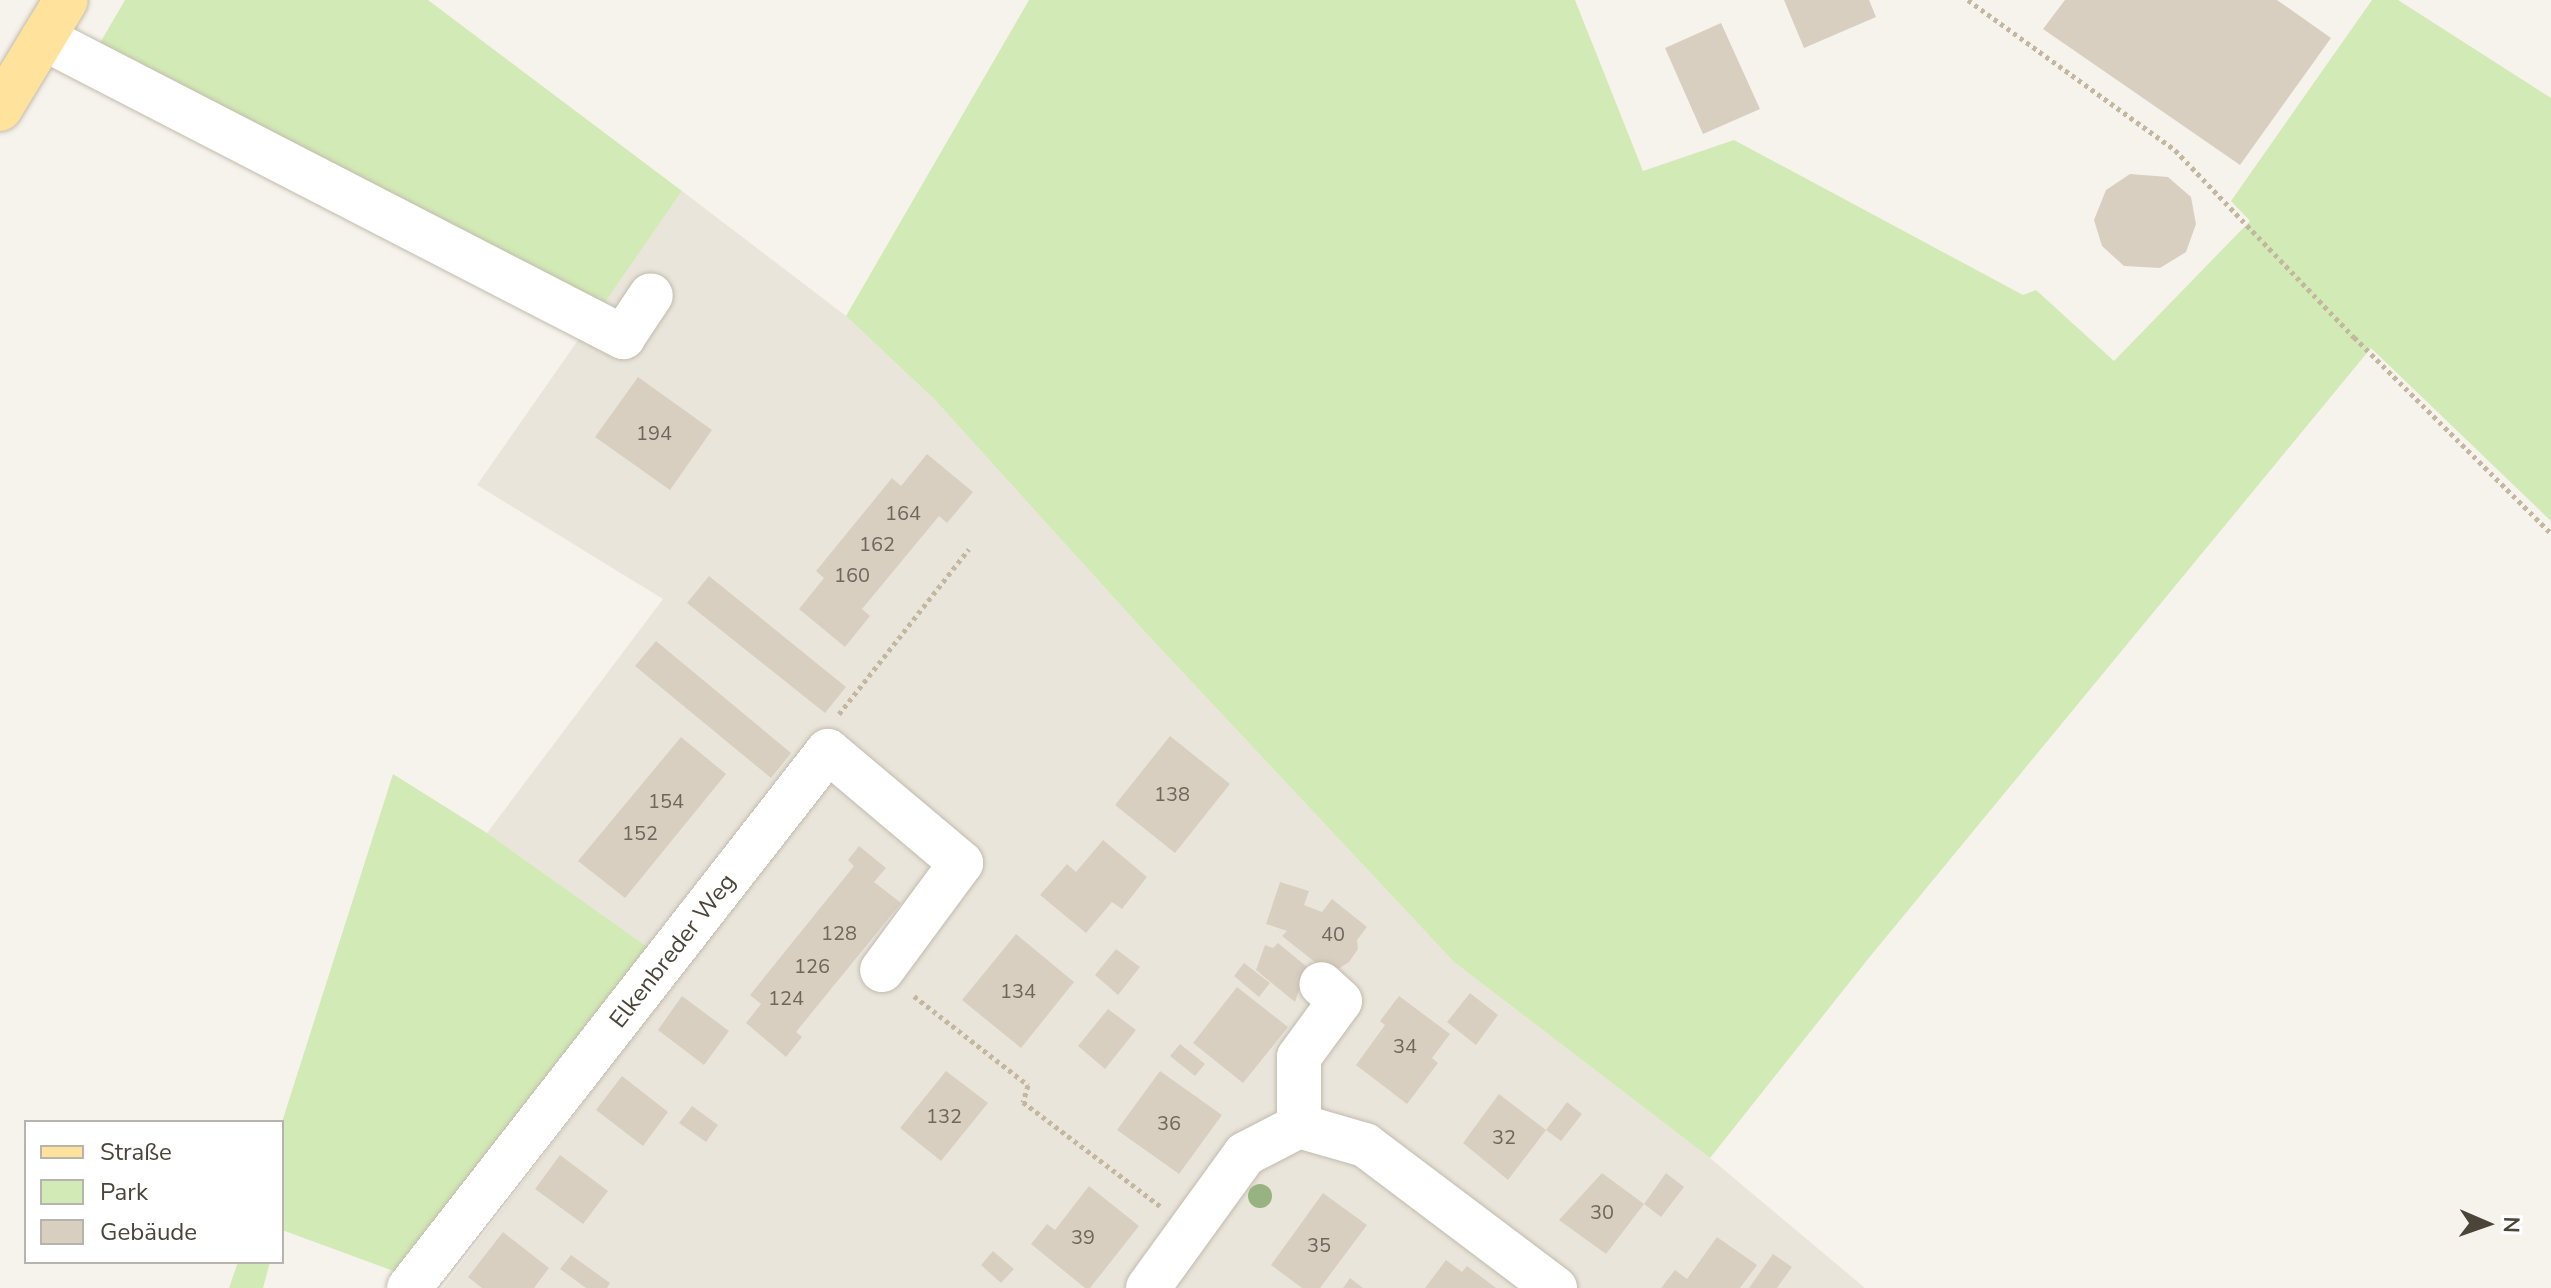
<!DOCTYPE html>
<meta charset="utf-8">
<style>
body{margin:0}
#map{position:relative;width:2551px;height:1288px;overflow:hidden;background:#f6f3ec;font-family:"Nunito Sans",sans-serif}
div>[style]{position:absolute}
.residential>*{inset:0;background:#eae5da}
.green>*{inset:0;background:#d2eab5}
.building>*{inset:0;background:#d8cfc1}
.path>*{height:5px;margin-top:-2.5px;transform-origin:0;background:repeating-linear-gradient(90deg,#c4b79f 0 4px,transparent 0 8px)}
.roads{filter:drop-shadow(0 0 2px #c2bbae) drop-shadow(0 0 2px #c2bbae)}
.minor>*{height:44px;margin:-22px;padding:0 22px;transform-origin:22px;border-radius:22px;background:#fff}
.major>*{height:44px;margin:-22px;padding:0 22px;transform-origin:22px;border-radius:22px;background:#ffe39c}
.trees>*{width:24px;height:24px;margin:-12px;border-radius:50%;background:#97b381}
span{translate:-50% -50%;white-space:nowrap;text-align:center;line-height:1.15;-webkit-text-stroke:7px #fff;paint-order:stroke}
.number-label{font-size:20px;color:#6e675b}
.number-label span{-webkit-text-stroke-width:0}
.street-label{font-size:24px;color:#4b4439}
.legend{position:absolute;left:24px;top:1120px;width:260px;height:144px;box-sizing:border-box;background:#fff;border:2px solid #b7b4b0;margin:0;padding:10px 14px;list-style:none;font-size:24px;color:#4b4439}
.legend li{display:flex;align-items:center;gap:16px;height:40px}
.legend b{width:40px;border:2px solid #b7b4b0}
.north{position:absolute;left:2447px;top:1184px;width:80px;height:80px;-webkit-text-stroke:6px #fff;paint-order:stroke;rotate:92deg;font-size:22px;font-weight:700;line-height:32px;text-align:center;color:#4b4439}
.north::after{content:'';display:block;margin:auto;width:28px;height:36px;background:#4b4439;clip-path:polygon(50% 0,100% 100%,50% 72%,0 100%)}
</style>
<div id="map">
<div class="residential">
<div style="clip-path:polygon(682px 191px,846px 316px,934px 399px,1145px 632px,1454px 962px,1710px 1158px,1865px 1288px,443px 1288px,679px 976px,649px 948px,487px 833px,663px 599px,477px 485px)"></div>
</div>
<div class="green">
<div style="clip-path:polygon(125px 0,428px 0,682px 191px,598px 312px,93px 55px)"></div>
<div style="clip-path:polygon(1029px 0,1575px 0,1643px 171px,1734px 140px,2023px 295px,2036px 290px,2114px 361px,2250px 221px,2231px 201px,2372px 0,2398px 0,2551px 98px,2551px 521px,2371px 348px,1868px 959px,1710px 1158px,1454px 962px,1145px 632px,934px 399px,846px 316px)"></div>
<div style="clip-path:polygon(393px 774px,487px 833px,649px 948px,399px 1273px,282px 1230px,282px 1122px)"></div>
<div style="clip-path:polygon(238px 1262px,270px 1262px,263px 1288px,229px 1288px)"></div>
</div>
<div class="building">
<div style="clip-path:polygon(1784px 0,1869px 0,1876px 17px,1804px 48px)"></div>
<div style="clip-path:polygon(2065px 0,2277px 0,2331px 38px,2240px 165px,2043px 29px)"></div>
<div style="clip-path:polygon(1721px 23px,1760px 109px,1703px 134px,1665px 48px)"></div>
<div style="clip-path:polygon(2130px 174px,2168px 177px,2191px 197px,2196px 224px,2186px 252px,2160px 268px,2124px 266px,2102px 246px,2094px 220px,2106px 190px)"></div>
<div style="clip-path:polygon(638px 377px,712px 430px,670px 490px,595px 437px)"></div>
<div style="clip-path:polygon(927px 454px,973px 492px,947px 523px,939px 516px,862px 609px,870px 616px,845px 647px,799px 609px,824px 578px,816px 571px,892px 478px,901px 486px)"></div>
<div style="clip-path:polygon(709px 576px,846px 687px,825px 713px,687px 603px)"></div>
<div style="clip-path:polygon(656px 641px,791px 753px,771px 778px,635px 666px)"></div>
<div style="clip-path:polygon(1170px 736px,1230px 784px,1175px 853px,1115px 805px)"></div>
<div style="clip-path:polygon(681px 737px,726px 774px,625px 898px,578px 861px)"></div>
<div style="clip-path:polygon(1103px 840px,1147px 877px,1122px 909px,1112px 902px,1086px 933px,1040px 895px,1067px 864px,1076px 872px)"></div>
<div style="clip-path:polygon(859px 846px,886px 868px,874px 882px,901px 903px,796px 1032px,802px 1037px,786px 1057px,746px 1023px,761px 1004px,750px 995px,854px 866px,848px 860px)"></div>
<div style="clip-path:polygon(1280px 882px,1309px 891px,1304px 905px,1322px 912px,1332px 899px,1367px 927px,1357px 940px,1358px 949px,1349px 962px,1338px 969px,1336px 967px,1330px 974px,1282px 936px,1287px 931px,1266px 924px)"></div>
<div style="clip-path:polygon(1016px 934px,1074px 982px,1021px 1048px,962px 1000px)"></div>
<div style="clip-path:polygon(1278px 943px,1307px 967px,1295px 1002px,1256px 970px,1265px 945px,1273px 948px)"></div>
<div style="clip-path:polygon(1116px 949px,1140px 967px,1118px 995px,1095px 975px)"></div>
<div style="clip-path:polygon(1244px 963px,1270px 983px,1259px 997px,1234px 976px)"></div>
<div style="clip-path:polygon(1237px 987px,1288px 1027px,1243px 1083px,1193px 1043px)"></div>
<div style="clip-path:polygon(1470px 993px,1498px 1015px,1476px 1045px,1447px 1022px)"></div>
<div style="clip-path:polygon(682px 996px,729px 1031px,704px 1065px,658px 1030px)"></div>
<div style="clip-path:polygon(1399px 996px,1450px 1034px,1432px 1058px,1438px 1063px,1407px 1104px,1356px 1065px,1385px 1025px,1380px 1021px)"></div>
<div style="clip-path:polygon(1108px 1009px,1136px 1030px,1105px 1069px,1078px 1046px)"></div>
<div style="clip-path:polygon(1180px 1044px,1205px 1064px,1195px 1076px,1170px 1056px)"></div>
<div style="clip-path:polygon(946px 1071px,988px 1103px,941px 1161px,900px 1128px)"></div>
<div style="clip-path:polygon(1160px 1071px,1222px 1115px,1179px 1174px,1117px 1130px)"></div>
<div style="clip-path:polygon(622px 1076px,668px 1112px,643px 1146px,596px 1110px)"></div>
<div style="clip-path:polygon(1499px 1094px,1546px 1130px,1508px 1180px,1463px 1143px)"></div>
<div style="clip-path:polygon(1567px 1102px,1582px 1114px,1561px 1141px,1546px 1130px)"></div>
<div style="clip-path:polygon(692px 1106px,718px 1125px,706px 1142px,679px 1123px)"></div>
<div style="clip-path:polygon(560px 1155px,608px 1191px,583px 1224px,535px 1189px)"></div>
<div style="clip-path:polygon(1602px 1173px,1644px 1204px,1666px 1173px,1684px 1187px,1661px 1217px,1644px 1204px,1606px 1254px,1559px 1220px)"></div>
<div style="clip-path:polygon(1089px 1186px,1139px 1226px,1090px 1288px,1085px 1288px,1031px 1244px,1047px 1224px,1055px 1230px)"></div>
<div style="clip-path:polygon(1323px 1193px,1367px 1225px,1320px 1288px,1302px 1288px,1271px 1265px)"></div>
<div style="clip-path:polygon(503px 1232px,549px 1268px,534px 1288px,482px 1288px,468px 1277px)"></div>
<div style="clip-path:polygon(1717px 1237px,1757px 1265px,1740px 1288px,1661px 1288px,1675px 1270px,1687px 1279px)"></div>
<div style="clip-path:polygon(993px 1251px,1014px 1269px,1001px 1283px,981px 1265px)"></div>
<div style="clip-path:polygon(1773px 1254px,1792px 1267px,1777px 1288px,1749px 1288px)"></div>
<div style="clip-path:polygon(571px 1255px,610px 1283px,607px 1288px,586px 1288px,560px 1269px)"></div>
<div style="clip-path:polygon(1446px 1260px,1462px 1272px,1467px 1266px,1496px 1288px,1425px 1288px)"></div>
<div style="clip-path:polygon(1350px 1278px,1363px 1288px,1343px 1288px)"></div>
</div>
<div class="path">
<div style="left:1968px;top:0;width:256px;rotate:35.9deg"></div>
<div style="left:2175px;top:150px;width:259px;rotate:46.3deg"></div>
<div style="left:2354px;top:337px;width:278px;rotate:44.9deg"></div>
<div style="left:839px;top:714px;width:210px;rotate:-51.8deg"></div>
<div style="left:914px;top:996px;width:145px;rotate:38deg"></div>
<div style="left:1028px;top:1085px;width:18px;rotate:106deg"></div>
<div style="left:1023px;top:1102px;width:172px;rotate:37.2deg"></div>
</div>
<div class="roads">
<div class="minor">
<div style="left:43px;top:38px;width:653px;rotate:27.27deg"></div>
<div style="left:623px;top:337px;width:50px;rotate:-56.3deg"></div>
<div style="left:1299px;top:1126px;width:69px;rotate:16.1deg"></div>
<div style="left:1365px;top:1145px;width:238px;rotate:37deg"></div>
<div style="left:1299px;top:1126px;width:69px;rotate:-90deg"></div>
<div style="left:1299px;top:1057px;width:69px;rotate:-53.8deg"></div>
<div style="left:1340px;top:1001px;width:25px;rotate:-138deg"></div>
<div style="left:409px;top:1288px;width:681px;rotate:-52.04deg"></div>
<div style="left:828px;top:751px;width:174px;rotate:40.1deg"></div>
<div style="left:961px;top:863px;width:133px;rotate:126.4deg"></div>
<div style="left:1148px;top:1288px;width:165px;rotate:-54.1deg"></div>
<div style="left:1245px;top:1154px;width:61px;rotate:-27.4deg"></div>
</div>
<div class="major">
<div style="left:0;top:109px;width:127px;rotate:-58.8deg"></div>
</div>
</div>
<div class="trees">
<div style="left:1260px;top:1196px"></div>
</div>
<div class="number-label">
<span style="left:654px;top:433px">194</span>
<span style="left:903px;top:513px">164</span>
<span style="left:877px;top:544px">162</span>
<span style="left:852px;top:575px">160</span>
<span style="left:1172px;top:794px">138</span>
<span style="left:666px;top:801px">154</span>
<span style="left:640px;top:833px">152</span>
<span style="left:839px;top:933px">128</span>
<span style="left:1333px;top:934px">40</span>
<span style="left:812px;top:966px">126</span>
<span style="left:1018px;top:991px">134</span>
<span style="left:786px;top:998px">124</span>
<span style="left:1405px;top:1046px">34</span>
<span style="left:944px;top:1116px">132</span>
<span style="left:1169px;top:1123px">36</span>
<span style="left:1504px;top:1137px">32</span>
<span style="left:1602px;top:1212px">30</span>
<span style="left:1083px;top:1237px">39</span>
<span style="left:1319px;top:1245px">35</span>
</div>
<div class="street-label">
<span style="left:673px;top:951px;rotate:-52deg">Elkenbreder Weg</span>
</div>
<ul class="legend">
<li><b style="height:10px;background:#ffe39c"></b>Straße</li>
<li><b style="height:22px;background:#d2eab5"></b>Park</li>
<li><b style="height:22px;background:#d8cfc1"></b>Gebäude</li>
</ul>
<div class="north">N</div>
</div>
